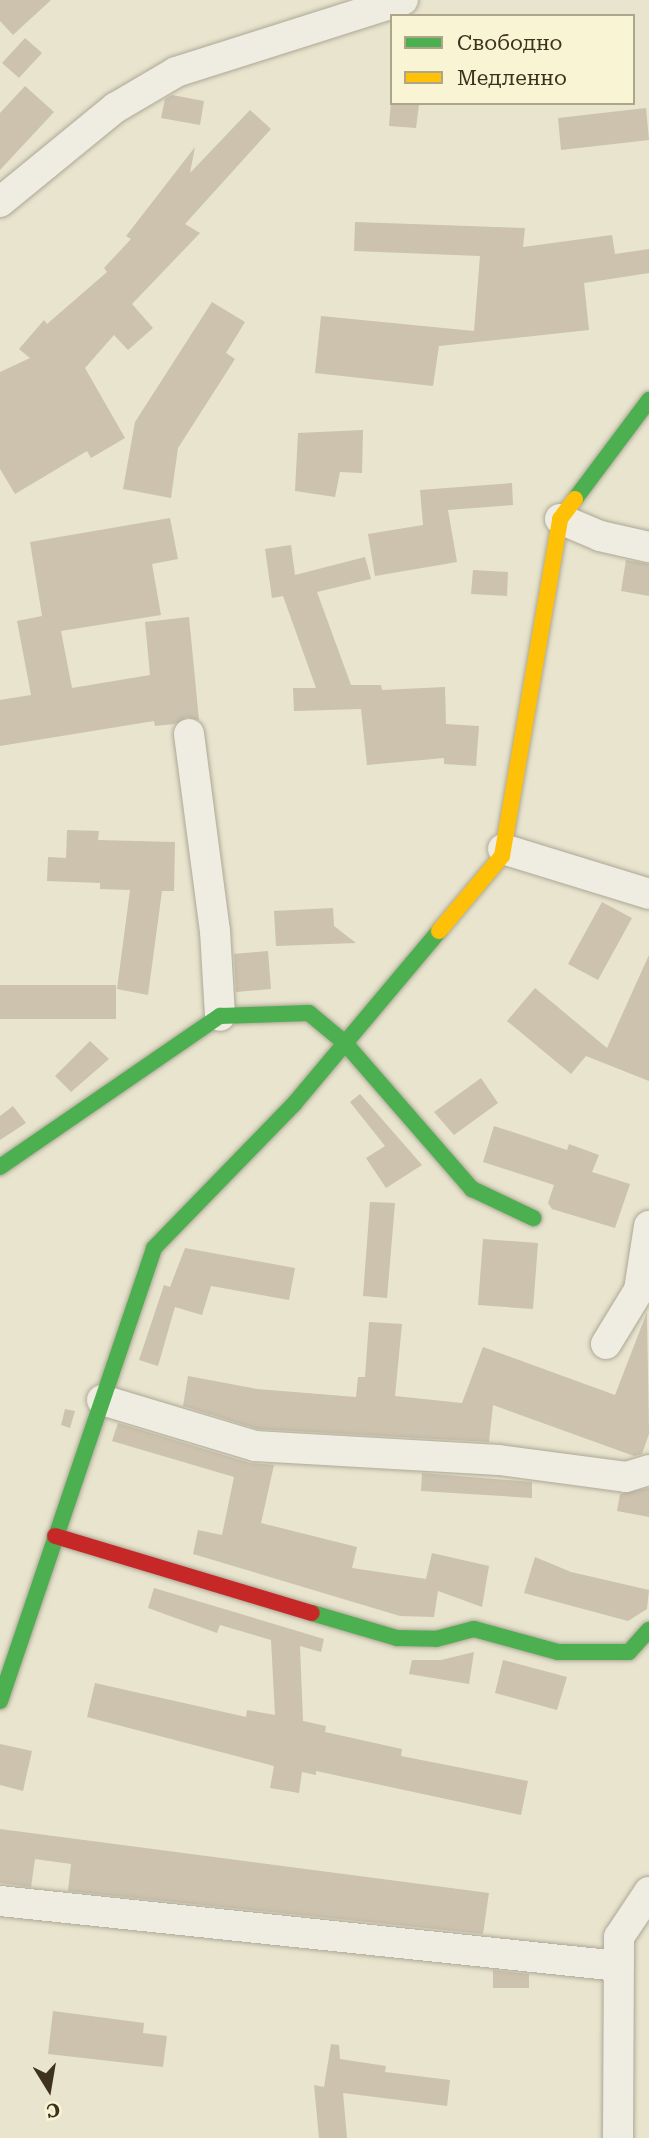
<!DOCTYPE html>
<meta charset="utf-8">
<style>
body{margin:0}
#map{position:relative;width:649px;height:2138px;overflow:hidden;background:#e8e4ce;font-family:"Roboto Serif",serif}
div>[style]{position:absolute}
.building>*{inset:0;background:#ccc2ae}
.roads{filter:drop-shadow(0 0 2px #ada896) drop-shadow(0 0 2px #ada896)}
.street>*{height:30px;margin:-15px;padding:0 15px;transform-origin:15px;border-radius:15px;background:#efede1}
.fast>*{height:16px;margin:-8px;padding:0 8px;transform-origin:8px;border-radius:8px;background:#4caf50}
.slow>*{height:16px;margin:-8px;padding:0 8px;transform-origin:8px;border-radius:8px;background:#ffc107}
.jam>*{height:16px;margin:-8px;padding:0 8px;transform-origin:8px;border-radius:8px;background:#c62828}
span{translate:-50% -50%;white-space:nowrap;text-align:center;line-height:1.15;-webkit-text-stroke:6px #f9f4d4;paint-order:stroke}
.legend{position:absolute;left:390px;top:14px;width:245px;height:91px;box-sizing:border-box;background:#f9f4d4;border:2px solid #aea68b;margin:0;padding:9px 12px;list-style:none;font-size:21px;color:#3e321d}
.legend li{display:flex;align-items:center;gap:14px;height:35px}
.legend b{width:35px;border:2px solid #aea68b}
.north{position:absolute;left:14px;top:2054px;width:70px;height:70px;-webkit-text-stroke:5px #f9f4d4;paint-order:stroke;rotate:169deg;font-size:19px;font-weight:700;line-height:28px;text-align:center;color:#3e321d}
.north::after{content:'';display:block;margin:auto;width:24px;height:32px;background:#3e321d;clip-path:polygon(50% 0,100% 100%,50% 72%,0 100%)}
</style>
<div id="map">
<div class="building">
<div style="clip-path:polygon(0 0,51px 0,13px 35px,0 21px)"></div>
<div style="clip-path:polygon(25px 38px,42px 53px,19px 78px,2px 63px)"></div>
<div style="clip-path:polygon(25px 86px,54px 112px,0 170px,0 113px)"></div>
<div style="clip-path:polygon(172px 95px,204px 101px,200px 125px,161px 118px,165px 99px)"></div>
<div style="clip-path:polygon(391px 102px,419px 105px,416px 128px,389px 126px)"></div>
<div style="clip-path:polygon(646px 108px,649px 140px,561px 150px,558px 118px)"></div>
<div style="clip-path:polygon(250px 110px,271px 129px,185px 224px,200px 233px,132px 304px,153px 328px,128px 350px,114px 335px,85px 368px,125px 438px,91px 458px,87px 451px,15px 494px,0 469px,0 372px,30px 358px,19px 349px,44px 320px,47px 324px,107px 272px,104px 268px,131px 239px,126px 236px,195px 147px,190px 173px)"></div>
<div style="clip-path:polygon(355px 222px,525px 228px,523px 247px,612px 235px,615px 254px,649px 249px,649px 273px,584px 283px,589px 330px,439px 346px,433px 386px,315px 373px,321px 316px,474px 331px,480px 256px,354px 251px)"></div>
<div style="clip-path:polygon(212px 302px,245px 322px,226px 353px,235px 359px,178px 448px,171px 498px,123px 489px,135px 422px)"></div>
<div style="clip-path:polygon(363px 430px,362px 473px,340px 472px,335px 497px,295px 491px,298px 433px)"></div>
<div style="clip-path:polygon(512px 483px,513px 505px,448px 510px,457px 562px,375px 576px,368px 534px,423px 525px,420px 490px)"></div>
<div style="clip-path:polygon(170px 518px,178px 559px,152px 564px,161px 615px,61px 631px,72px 688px,150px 675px,145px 622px,189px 617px,199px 720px,187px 717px,175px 724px,155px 726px,154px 721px,0 746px,0 700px,31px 695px,17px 621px,42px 616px,30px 542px)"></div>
<div style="clip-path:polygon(291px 545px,295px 575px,365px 557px,371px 579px,317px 592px,351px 685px,381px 685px,382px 690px,445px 687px,446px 724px,479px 726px,476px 766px,444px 764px,444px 758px,367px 765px,361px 709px,294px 711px,293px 688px,316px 688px,283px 596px,272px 598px,265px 549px)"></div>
<div style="clip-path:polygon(626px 560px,649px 564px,649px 596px,621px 591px)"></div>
<div style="clip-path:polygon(473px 570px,508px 572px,507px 596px,471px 594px)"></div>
<div style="clip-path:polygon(67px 830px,99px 831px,98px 840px,175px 842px,174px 891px,162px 891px,148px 995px,117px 989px,130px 890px,100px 889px,100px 883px,47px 881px,48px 857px,66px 858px)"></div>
<div style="clip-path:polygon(602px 902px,632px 918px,598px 980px,568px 964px)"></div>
<div style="clip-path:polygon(333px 908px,334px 926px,356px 943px,276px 946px,274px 911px)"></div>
<div style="clip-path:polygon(268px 951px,271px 989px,236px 992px,234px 954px)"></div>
<div style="clip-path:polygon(649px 955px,649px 1081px,586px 1056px,571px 1074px,507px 1021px,535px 988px,607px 1048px)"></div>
<div style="clip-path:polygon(0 985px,116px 985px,116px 1019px,0 1019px)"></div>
<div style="clip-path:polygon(90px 1041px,109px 1059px,71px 1092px,55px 1076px)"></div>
<div style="clip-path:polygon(481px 1078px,498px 1103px,454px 1135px,434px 1112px)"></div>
<div style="clip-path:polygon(360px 1094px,422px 1165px,386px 1188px,366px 1158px,385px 1146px,350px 1102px)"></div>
<div style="clip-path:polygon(13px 1106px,26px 1123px,0 1140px,0 1116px)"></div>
<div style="clip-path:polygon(494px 1126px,567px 1150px,569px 1144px,599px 1155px,592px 1172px,630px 1184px,615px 1228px,552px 1209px,548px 1203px,554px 1185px,483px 1162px)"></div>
<div style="clip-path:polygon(370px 1202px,395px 1203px,387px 1298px,363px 1296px)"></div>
<div style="clip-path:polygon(483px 1239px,538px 1243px,533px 1309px,478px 1305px)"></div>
<div style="clip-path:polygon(185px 1248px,295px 1268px,289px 1300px,211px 1286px,202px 1315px,175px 1307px,158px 1366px,139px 1360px,164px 1285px,170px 1287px)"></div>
<div style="clip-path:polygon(647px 1312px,649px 1434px,642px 1454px,634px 1456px,493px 1405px,489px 1442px,258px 1429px,183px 1406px,188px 1376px,257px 1389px,356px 1397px,358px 1377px,365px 1377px,369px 1322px,402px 1324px,395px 1396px,462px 1403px,483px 1347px,615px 1395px)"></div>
<div style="clip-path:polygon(65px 1409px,75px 1411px,70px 1428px,61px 1425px)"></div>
<div style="clip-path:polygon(118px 1423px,250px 1463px,274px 1465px,261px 1523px,357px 1547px,352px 1568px,426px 1579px,432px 1553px,489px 1566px,482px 1607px,438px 1591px,434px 1617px,400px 1616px,193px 1554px,198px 1530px,222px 1535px,234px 1477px,112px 1441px)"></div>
<div style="clip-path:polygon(422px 1473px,532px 1482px,532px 1498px,421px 1491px)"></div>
<div style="clip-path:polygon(649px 1488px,649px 1517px,617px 1511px,620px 1494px)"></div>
<div style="clip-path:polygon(535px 1557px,571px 1572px,649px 1590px,647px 1609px,628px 1621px,524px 1593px)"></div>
<div style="clip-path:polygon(154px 1588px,324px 1639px,321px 1652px,300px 1646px,303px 1721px,326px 1726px,325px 1732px,402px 1749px,401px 1756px,528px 1781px,521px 1815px,316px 1771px,316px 1775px,302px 1772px,299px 1793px,270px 1788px,274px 1766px,87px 1717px,95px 1683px,246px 1717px,247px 1710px,275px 1715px,271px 1640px,220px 1625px,217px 1633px,148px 1608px)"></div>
<div style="clip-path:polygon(474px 1652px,469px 1684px,409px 1674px,412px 1660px,441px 1660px)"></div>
<div style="clip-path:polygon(503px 1660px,567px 1677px,557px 1710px,495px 1693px)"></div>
<div style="clip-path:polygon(0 1744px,32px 1751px,23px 1791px,0 1785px)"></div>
<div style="clip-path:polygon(0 1829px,489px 1893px,483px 1934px,68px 1891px,71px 1864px,35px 1859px,31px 1887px,0 1883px)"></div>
<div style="clip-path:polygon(493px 1970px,529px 1974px,529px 1988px,493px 1988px)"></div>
<div style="clip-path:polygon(53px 2011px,144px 2023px,143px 2033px,167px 2036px,163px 2067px,48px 2054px)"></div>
<div style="clip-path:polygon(331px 2044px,339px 2045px,340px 2059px,386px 2066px,385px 2072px,450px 2080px,447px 2106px,343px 2093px,347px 2138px,319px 2138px,314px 2085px,324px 2087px)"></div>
</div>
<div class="roads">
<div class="street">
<div style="left:0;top:202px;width:149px;rotate:-39.3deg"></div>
<div style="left:115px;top:108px;width:71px;rotate:-30.5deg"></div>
<div style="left:176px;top:72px;width:238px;rotate:-17.6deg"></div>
<div style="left:560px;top:519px;width:43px;rotate:23deg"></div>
<div style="left:600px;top:536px;width:50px;rotate:12.7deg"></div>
<div style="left:189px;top:734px;width:199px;rotate:82.5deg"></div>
<div style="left:215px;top:931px;width:85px;rotate:86.6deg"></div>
<div style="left:503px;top:849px;width:153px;rotate:17.1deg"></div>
<div style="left:606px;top:1344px;width:63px;rotate:-58.6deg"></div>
<div style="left:639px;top:1290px;width:65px;rotate:-81.1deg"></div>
<div style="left:102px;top:1400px;width:160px;rotate:16.7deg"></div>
<div style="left:255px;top:1446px;width:244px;rotate:3.3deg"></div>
<div style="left:499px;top:1460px;width:128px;rotate:7.6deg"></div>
<div style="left:626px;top:1477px;width:24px;rotate:-17deg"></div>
<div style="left:0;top:1901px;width:621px;rotate:6deg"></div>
<div style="left:618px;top:2138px;width:201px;rotate:-89.7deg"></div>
<div style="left:619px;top:1937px;width:54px;rotate:-56.3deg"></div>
</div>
<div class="fast">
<div style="left:575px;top:499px;width:124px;rotate:-53.2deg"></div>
<div style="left:0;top:1167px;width:267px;rotate:-34.5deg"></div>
<div style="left:220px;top:1016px;width:89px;rotate:-1.9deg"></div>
<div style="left:309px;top:1013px;width:47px;rotate:39.8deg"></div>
<div style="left:345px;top:1043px;width:194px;rotate:49deg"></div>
<div style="left:472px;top:1189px;width:68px;rotate:25.4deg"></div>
<div style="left:312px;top:1613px;width:89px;rotate:16.4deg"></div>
<div style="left:397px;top:1638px;width:39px;rotate:1deg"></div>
<div style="left:436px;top:1639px;width:39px;rotate:-15deg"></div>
<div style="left:474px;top:1629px;width:87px;rotate:15.3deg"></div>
<div style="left:558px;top:1652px;width:71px"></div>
<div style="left:629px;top:1652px;width:30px;rotate:-48deg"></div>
<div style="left:0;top:1701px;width:478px;rotate:-71.2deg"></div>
<div style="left:154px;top:1248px;width:201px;rotate:-45.8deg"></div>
<div style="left:294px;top:1104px;width:226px;rotate:-50deg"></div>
</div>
<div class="slow">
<div style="left:439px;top:931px;width:98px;rotate:-50deg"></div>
<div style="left:502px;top:856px;width:342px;rotate:-80.2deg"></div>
<div style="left:560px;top:519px;width:25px;rotate:-53deg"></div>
</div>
<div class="jam">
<div style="left:55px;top:1536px;width:268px;rotate:16.7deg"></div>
</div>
</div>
<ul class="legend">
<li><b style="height:9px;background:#4caf50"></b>Свободно</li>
<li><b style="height:9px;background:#ffc107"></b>Медленно</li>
</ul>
<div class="north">С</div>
</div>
